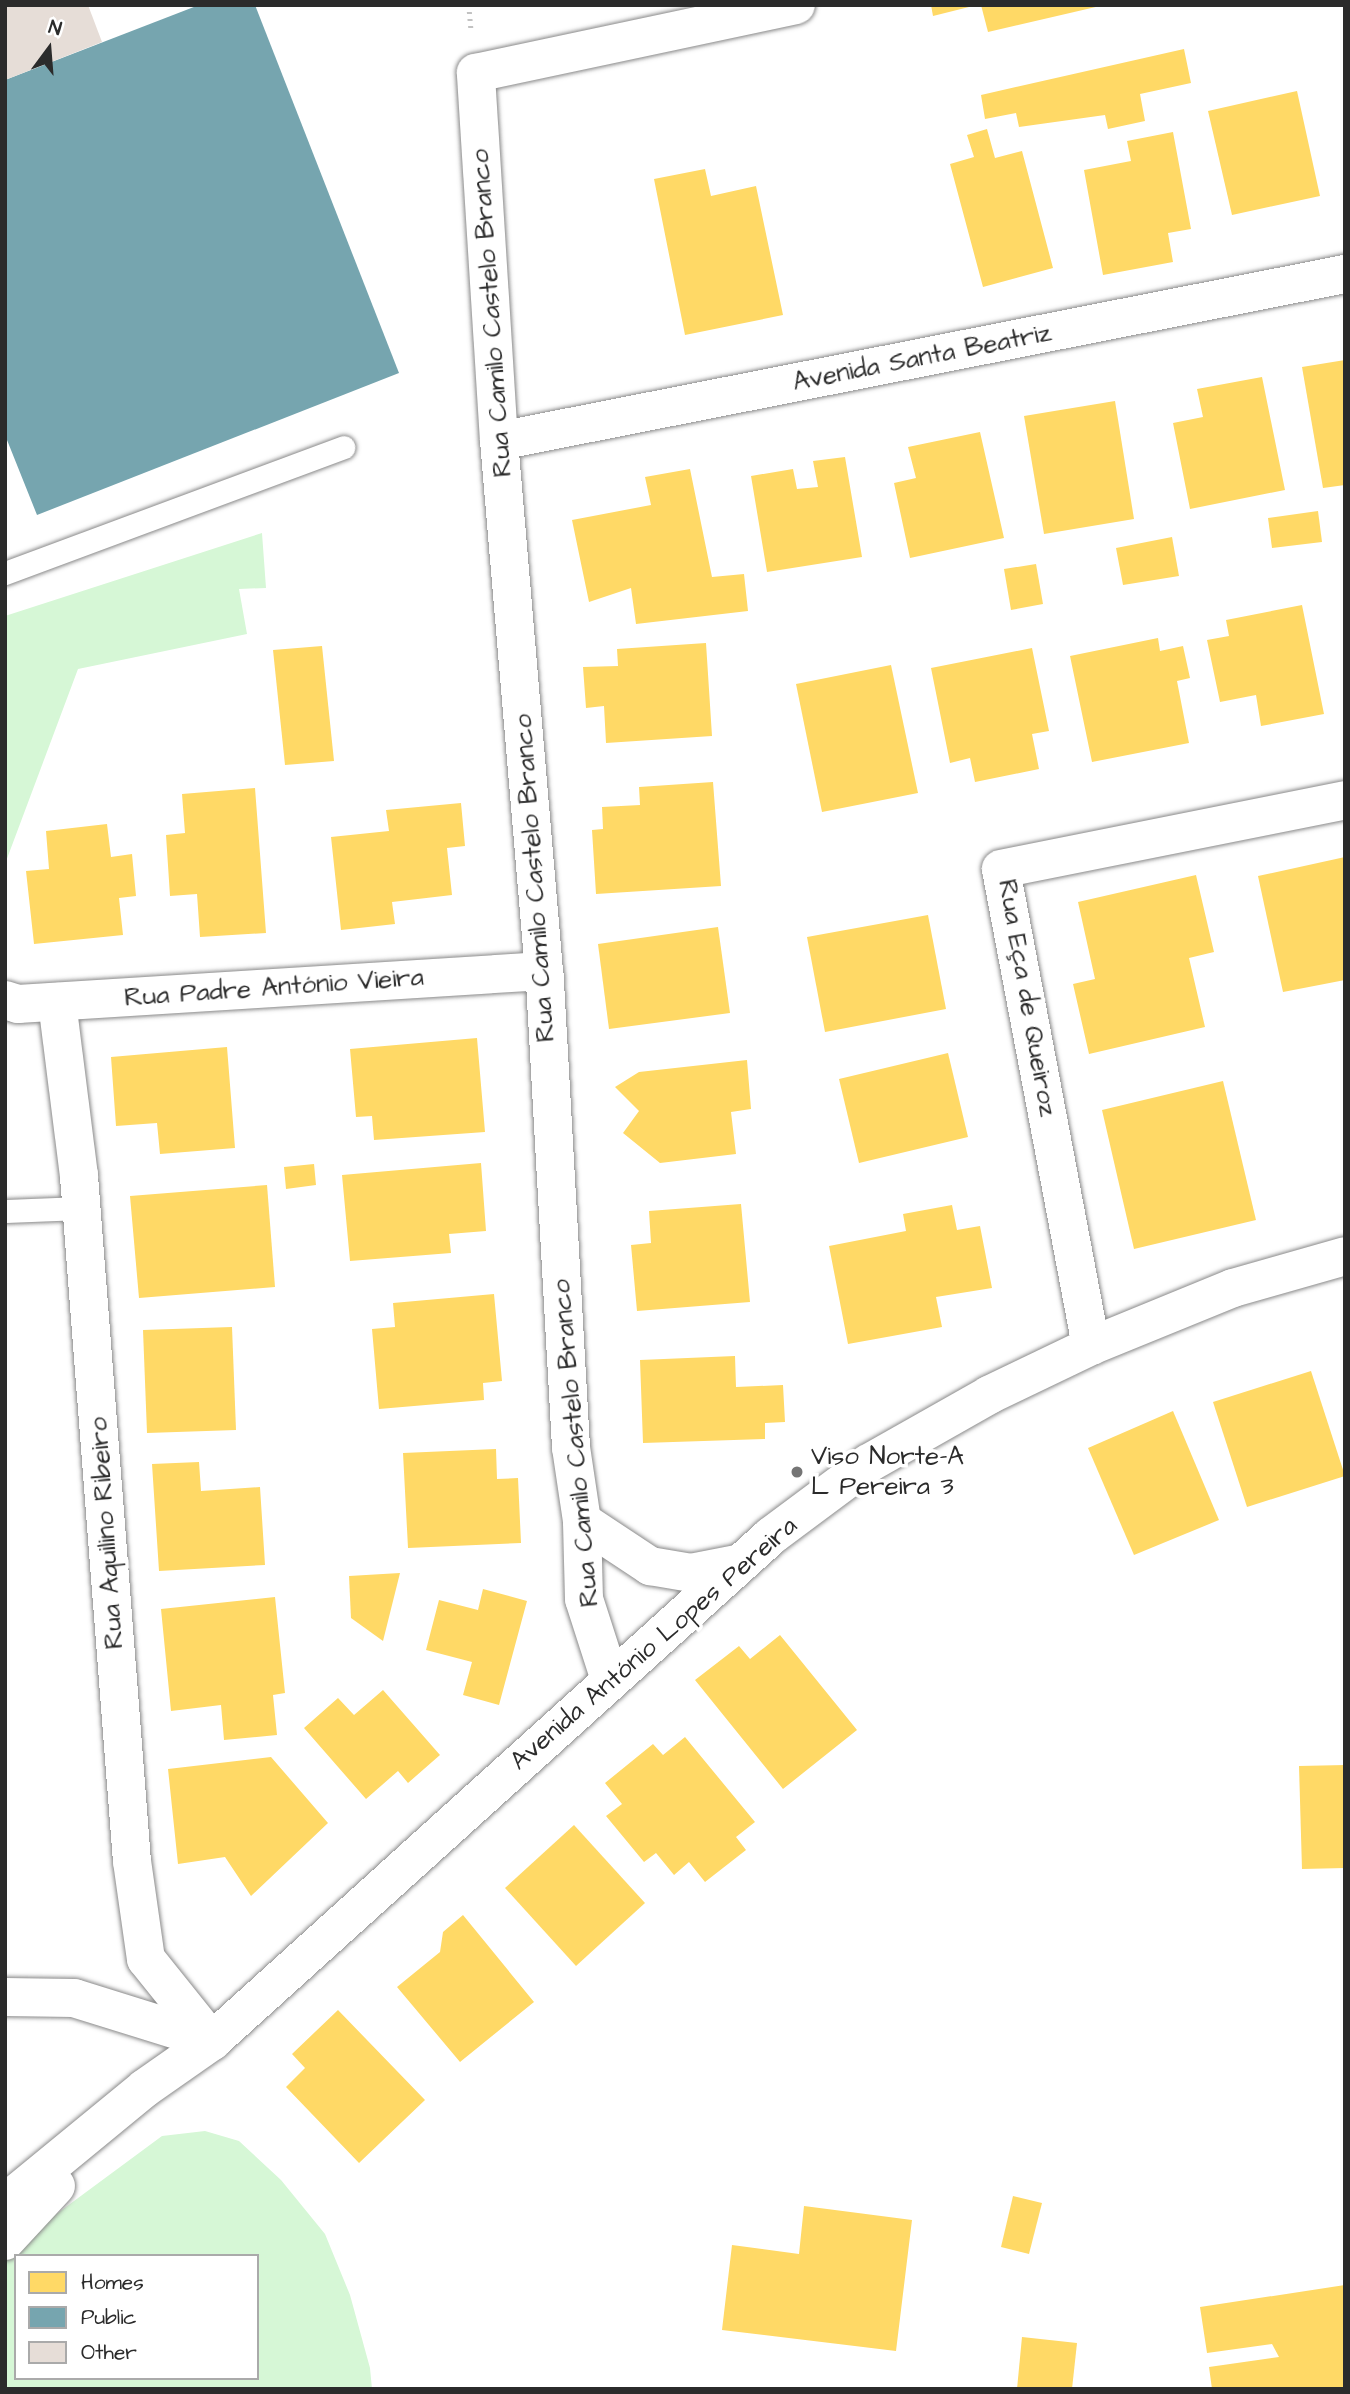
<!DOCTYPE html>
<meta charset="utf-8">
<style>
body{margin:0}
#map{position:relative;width:1350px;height:2394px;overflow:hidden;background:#fff;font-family:"Architects Daughter",sans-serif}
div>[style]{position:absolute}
.green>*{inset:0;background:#d6f7d6}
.homes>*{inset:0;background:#ffd966}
.public>*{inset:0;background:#76a5af}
.building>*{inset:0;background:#e6ddd7}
.path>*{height:4.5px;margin-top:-2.25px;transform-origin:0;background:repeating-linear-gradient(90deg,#c2c2c2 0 2px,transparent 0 7px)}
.roads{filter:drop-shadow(0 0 2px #8a8a8a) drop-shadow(0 0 2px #8a8a8a)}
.service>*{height:23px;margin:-11.5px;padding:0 11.5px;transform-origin:11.5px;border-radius:11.5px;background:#fff}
.minor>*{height:38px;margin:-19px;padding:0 19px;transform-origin:19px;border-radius:19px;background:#fff}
.tertiary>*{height:38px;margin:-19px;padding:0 19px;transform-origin:19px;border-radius:19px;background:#fff}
.dots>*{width:19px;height:19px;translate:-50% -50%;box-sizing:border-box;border:4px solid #fff;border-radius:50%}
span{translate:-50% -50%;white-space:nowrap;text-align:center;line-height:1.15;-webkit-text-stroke:7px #fff;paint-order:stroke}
.street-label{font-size:26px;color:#2b2b2b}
.poi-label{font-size:26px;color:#2b2b2b}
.left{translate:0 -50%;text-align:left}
.frame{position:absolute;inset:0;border:7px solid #2b2b2b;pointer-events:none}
.legend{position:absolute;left:14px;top:2254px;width:245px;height:126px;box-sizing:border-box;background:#fff;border:2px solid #aaa;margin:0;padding:9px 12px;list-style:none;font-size:21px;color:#2b2b2b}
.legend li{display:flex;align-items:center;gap:14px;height:35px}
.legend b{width:35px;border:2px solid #aaa}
.north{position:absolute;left:14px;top:14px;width:70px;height:70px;-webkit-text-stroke:5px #fff;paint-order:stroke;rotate:16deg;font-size:19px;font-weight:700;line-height:28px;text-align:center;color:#2b2b2b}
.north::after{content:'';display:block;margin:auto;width:24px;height:32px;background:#2b2b2b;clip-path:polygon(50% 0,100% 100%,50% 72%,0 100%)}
</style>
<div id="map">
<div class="green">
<div style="clip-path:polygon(262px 533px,266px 588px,239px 589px,247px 634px,78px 669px,5px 864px,5px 616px)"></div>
<div style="clip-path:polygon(evenodd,205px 2131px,239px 2141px,281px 2180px,325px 2234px,350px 2295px,370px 2368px,372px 2389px,5px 2389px,5px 2252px,162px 2136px,205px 2131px,16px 2256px,257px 2256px,257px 2378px,16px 2378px,16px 2256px)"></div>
</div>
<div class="homes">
<div style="clip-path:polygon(931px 5px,973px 5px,973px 6px,933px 16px)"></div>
<div style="clip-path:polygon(981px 5px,1100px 5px,1100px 6px,988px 32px)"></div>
<div style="clip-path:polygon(1184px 49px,1191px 83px,1140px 94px,1145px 121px,1108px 129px,1105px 115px,1019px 127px,1016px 113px,985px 119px,981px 95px)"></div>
<div style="clip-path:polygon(1297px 91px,1320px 196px,1232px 215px,1208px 111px)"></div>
<div style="clip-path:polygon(987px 129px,995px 158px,1022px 151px,1053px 268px,983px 287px,950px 164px,974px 157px,967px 135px)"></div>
<div style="clip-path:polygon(1173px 132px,1191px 229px,1168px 233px,1173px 262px,1103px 275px,1084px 170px,1131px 161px,1127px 141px)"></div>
<div style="clip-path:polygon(705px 169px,711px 196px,756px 186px,783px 315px,685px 335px,654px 179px)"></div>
<div style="clip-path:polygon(1345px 360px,1345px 485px,1323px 488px,1302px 367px)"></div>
<div style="clip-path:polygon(1262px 377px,1285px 490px,1190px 509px,1173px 423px,1203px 417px,1197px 389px)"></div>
<div style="clip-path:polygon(1115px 401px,1134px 519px,1044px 534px,1024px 416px)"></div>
<div style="clip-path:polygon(980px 432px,1004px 538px,910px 558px,894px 483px,916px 478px,908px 447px)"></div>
<div style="clip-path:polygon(845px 457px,862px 557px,767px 572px,751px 476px,793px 469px,797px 489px,818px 487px,813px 461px)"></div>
<div style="clip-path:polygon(690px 469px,712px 577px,744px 574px,748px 611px,636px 624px,631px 588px,589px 602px,572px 520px,651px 505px,645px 477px)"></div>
<div style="clip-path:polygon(1318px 511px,1322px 542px,1272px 548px,1268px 518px)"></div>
<div style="clip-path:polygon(1172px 537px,1179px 576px,1123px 585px,1116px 548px)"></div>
<div style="clip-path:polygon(1036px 564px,1043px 604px,1011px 610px,1004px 569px)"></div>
<div style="clip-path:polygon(1302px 605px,1324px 714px,1261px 726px,1256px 695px,1220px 702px,1207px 640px,1229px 636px,1226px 620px)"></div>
<div style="clip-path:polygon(1158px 638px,1160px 651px,1183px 646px,1190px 678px,1177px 681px,1189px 743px,1092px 762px,1070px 656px)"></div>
<div style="clip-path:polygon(706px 643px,712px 736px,606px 743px,604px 706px,586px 708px,583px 667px,618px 666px,617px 649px)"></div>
<div style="clip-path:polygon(322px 646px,334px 761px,285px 765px,273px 650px)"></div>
<div style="clip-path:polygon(1032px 648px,1049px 731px,1032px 734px,1039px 769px,975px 782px,970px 758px,950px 763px,931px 668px)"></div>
<div style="clip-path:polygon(891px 665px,918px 793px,822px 812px,796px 684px)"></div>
<div style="clip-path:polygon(713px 782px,721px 886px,596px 894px,592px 830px,603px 829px,602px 807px,640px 805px,639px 787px)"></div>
<div style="clip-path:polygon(255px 788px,266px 933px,200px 937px,197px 894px,170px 896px,166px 835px,185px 833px,182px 794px)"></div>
<div style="clip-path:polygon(461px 803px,465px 846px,447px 848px,452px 895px,392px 902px,395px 924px,341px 930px,331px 837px,389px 831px,386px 810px)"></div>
<div style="clip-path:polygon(107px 824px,111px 857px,132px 854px,136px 896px,119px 898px,123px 935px,34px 944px,26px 871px,49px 869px,46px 831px)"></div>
<div style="clip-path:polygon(1345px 857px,1345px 980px,1283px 992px,1258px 876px)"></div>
<div style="clip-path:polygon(1196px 875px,1214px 952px,1189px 958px,1205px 1027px,1089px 1054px,1073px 984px,1095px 979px,1078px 902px)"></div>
<div style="clip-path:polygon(928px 915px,946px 1009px,825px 1032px,807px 937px)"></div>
<div style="clip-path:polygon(718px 927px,730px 1013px,609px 1029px,598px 944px)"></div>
<div style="clip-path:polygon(477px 1038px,485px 1132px,374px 1140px,372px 1116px,356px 1117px,350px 1049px)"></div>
<div style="clip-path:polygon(227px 1047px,235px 1148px,160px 1154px,157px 1123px,116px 1126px,111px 1057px)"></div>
<div style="clip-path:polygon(948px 1053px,968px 1137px,859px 1163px,839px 1079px)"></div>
<div style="clip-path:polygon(747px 1060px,751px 1109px,731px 1112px,736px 1154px,660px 1163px,623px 1133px,639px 1111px,615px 1087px,639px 1072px)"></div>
<div style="clip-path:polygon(1223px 1081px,1256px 1220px,1134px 1249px,1102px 1110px)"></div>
<div style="clip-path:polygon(481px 1163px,486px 1231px,449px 1234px,451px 1253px,350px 1261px,342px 1175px)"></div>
<div style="clip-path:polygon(314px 1164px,316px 1185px,286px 1189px,284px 1167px)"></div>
<div style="clip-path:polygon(267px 1185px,275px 1287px,139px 1298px,130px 1196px)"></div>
<div style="clip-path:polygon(741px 1204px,750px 1302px,637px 1311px,631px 1245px,651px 1243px,649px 1211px)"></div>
<div style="clip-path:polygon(952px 1205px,957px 1230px,980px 1226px,992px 1288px,936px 1297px,942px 1327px,848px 1344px,829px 1246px,906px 1231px,903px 1214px)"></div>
<div style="clip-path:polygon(494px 1294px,502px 1381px,483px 1383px,484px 1400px,379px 1409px,372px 1329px,395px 1327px,393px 1303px)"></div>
<div style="clip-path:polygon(232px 1327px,236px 1430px,147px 1433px,143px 1330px)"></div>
<div style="clip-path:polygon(735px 1356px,736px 1387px,783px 1385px,785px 1422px,765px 1423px,765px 1439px,643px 1443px,640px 1360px)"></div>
<div style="clip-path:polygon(1311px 1371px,1345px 1476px,1247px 1507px,1213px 1402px)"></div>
<div style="clip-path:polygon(1173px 1411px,1219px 1520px,1134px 1555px,1088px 1448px)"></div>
<div style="clip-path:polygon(496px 1449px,497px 1479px,518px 1478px,521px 1543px,408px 1548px,403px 1453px)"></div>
<div style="clip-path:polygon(199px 1462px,201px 1491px,260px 1487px,265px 1565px,159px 1571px,152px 1464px)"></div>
<div style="clip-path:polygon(400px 1573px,383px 1641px,351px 1618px,349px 1576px)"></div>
<div style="clip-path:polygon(483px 1589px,527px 1601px,499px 1705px,463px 1695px,472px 1662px,426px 1650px,439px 1600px,478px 1610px)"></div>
<div style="clip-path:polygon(275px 1597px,285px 1693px,273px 1695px,277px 1735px,224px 1740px,221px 1705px,171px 1711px,161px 1609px)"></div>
<div style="clip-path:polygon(780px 1635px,857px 1730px,783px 1789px,695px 1680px,739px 1646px,750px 1659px)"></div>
<div style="clip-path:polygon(383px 1690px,440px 1755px,408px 1783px,398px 1771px,366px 1799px,304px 1728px,338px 1698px,354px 1715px)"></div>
<div style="clip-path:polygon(685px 1737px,755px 1822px,736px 1837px,746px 1850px,705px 1882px,689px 1862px,674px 1875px,656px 1853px,644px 1862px,606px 1816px,622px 1804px,605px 1783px,653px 1744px,663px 1755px)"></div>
<div style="clip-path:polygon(271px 1757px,328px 1823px,251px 1896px,225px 1857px,178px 1864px,168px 1769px)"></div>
<div style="clip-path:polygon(1345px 1765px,1345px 1868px,1302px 1869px,1299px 1766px)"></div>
<div style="clip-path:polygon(574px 1825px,645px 1903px,576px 1966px,505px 1888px)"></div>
<div style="clip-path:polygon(463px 1915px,534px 2002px,460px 2062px,397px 1987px,440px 1952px,443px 1932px)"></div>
<div style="clip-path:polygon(338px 2010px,425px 2100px,359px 2163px,286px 2087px,305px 2068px,292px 2054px)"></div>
<div style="clip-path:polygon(1013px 2196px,1042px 2203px,1029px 2254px,1001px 2247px)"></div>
<div style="clip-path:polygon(804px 2206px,912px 2220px,896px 2351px,722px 2330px,732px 2245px,799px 2254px)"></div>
<div style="clip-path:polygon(1345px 2285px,1345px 2389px,1212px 2389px,1209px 2367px,1279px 2357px,1272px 2344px,1207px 2353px,1200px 2307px)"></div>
<div style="clip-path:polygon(1022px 2337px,1077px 2343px,1072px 2389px,1017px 2389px)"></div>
</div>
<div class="public">
<div style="clip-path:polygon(199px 5px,255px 5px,399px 373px,37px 515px,5px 435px,5px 80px)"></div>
</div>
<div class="building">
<div style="clip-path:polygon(5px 5px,88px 5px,102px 42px,5px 80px)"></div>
</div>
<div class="path">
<div style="left:469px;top:5px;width:24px;rotate:85deg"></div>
</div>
<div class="roads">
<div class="service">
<div style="left:5px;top:573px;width:361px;rotate:-20.4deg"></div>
<div style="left:5px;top:1211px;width:77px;rotate:-2.2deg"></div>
</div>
<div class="minor">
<div style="left:499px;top:441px;width:862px;rotate:-11.17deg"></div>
<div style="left:5px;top:1000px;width:14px;rotate:17deg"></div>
<div style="left:18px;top:1004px;width:527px;rotate:-3.59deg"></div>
<div style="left:57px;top:1002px;width:175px;rotate:82.8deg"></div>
<div style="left:79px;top:1176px;width:687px;rotate:85.58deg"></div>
<div style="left:132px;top:1861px;width:99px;rotate:81.9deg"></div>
<div style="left:146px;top:1959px;width:105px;rotate:51.2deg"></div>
<div style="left:1091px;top:1346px;width:485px;rotate:-100.7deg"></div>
<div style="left:1001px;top:869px;width:351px;rotate:-11.3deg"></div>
<div style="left:582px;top:1521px;width:82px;rotate:33.5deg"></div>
<div style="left:650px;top:1566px;width:42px;rotate:9.7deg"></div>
<div style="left:691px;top:1573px;width:51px;rotate:-11.3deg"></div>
<div style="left:610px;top:1680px;width:85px;rotate:-107.8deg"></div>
<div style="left:584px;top:1599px;width:78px;rotate:-91.5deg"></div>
<div style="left:582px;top:1521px;width:75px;rotate:-98.5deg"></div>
<div style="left:571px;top:1447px;width:477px;rotate:-93.2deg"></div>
<div style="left:544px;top:971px;width:532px;rotate:-94.85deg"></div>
<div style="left:499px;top:441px;width:369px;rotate:-93.6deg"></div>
<div style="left:476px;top:73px;width:327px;rotate:-12deg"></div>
<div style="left:5px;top:1997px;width:69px;rotate:0.8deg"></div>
<div style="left:74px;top:1998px;width:145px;rotate:17.3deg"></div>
</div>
<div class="tertiary">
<div style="left:5px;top:2203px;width:181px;rotate:-39.4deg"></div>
<div style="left:145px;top:2088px;width:82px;rotate:-35deg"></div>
<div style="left:212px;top:2041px;width:753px;rotate:-42.09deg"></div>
<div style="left:771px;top:1536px;width:122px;rotate:-36.7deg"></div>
<div style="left:869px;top:1463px;width:138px;rotate:-29.5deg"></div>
<div style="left:989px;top:1395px;width:113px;rotate:-25.7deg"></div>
<div style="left:1091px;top:1346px;width:153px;rotate:-22.2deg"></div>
<div style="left:1233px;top:1288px;width:116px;rotate:-15.9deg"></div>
<div style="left:5px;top:2241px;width:75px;rotate:-47.2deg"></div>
</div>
</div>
<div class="dots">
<div style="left:797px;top:1472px;background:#757575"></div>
</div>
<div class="street-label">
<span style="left:492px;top:313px;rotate:-94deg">Rua Camilo Castelo Branco</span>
<span style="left:922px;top:358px;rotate:-11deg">Avenida Santa Beatriz</span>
<span style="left:535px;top:878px;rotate:-94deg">Rua Camilo Castelo Branco</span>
<span style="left:274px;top:988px;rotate:-4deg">Rua Padre António Vieira</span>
<span style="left:1027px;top:998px;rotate:80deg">Rua Eça de Queiroz</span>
<span style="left:576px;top:1443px;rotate:-95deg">Rua Camilo Castelo Branco</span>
<span style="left:107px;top:1533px;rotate:-94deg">Rua Aquilino Ribeiro</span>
<span style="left:654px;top:1644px;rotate:-41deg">Avenida António Lopes Pereira</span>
</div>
<div class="poi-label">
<span class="left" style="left:811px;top:1472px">Viso Norte-A<br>L Pereira 3</span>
</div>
<div class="frame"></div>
<ul class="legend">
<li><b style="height:19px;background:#ffd966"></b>Homes</li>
<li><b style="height:19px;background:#76a5af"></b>Public</li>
<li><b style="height:19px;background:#e6ddd7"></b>Other</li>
</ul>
<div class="north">N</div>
</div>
